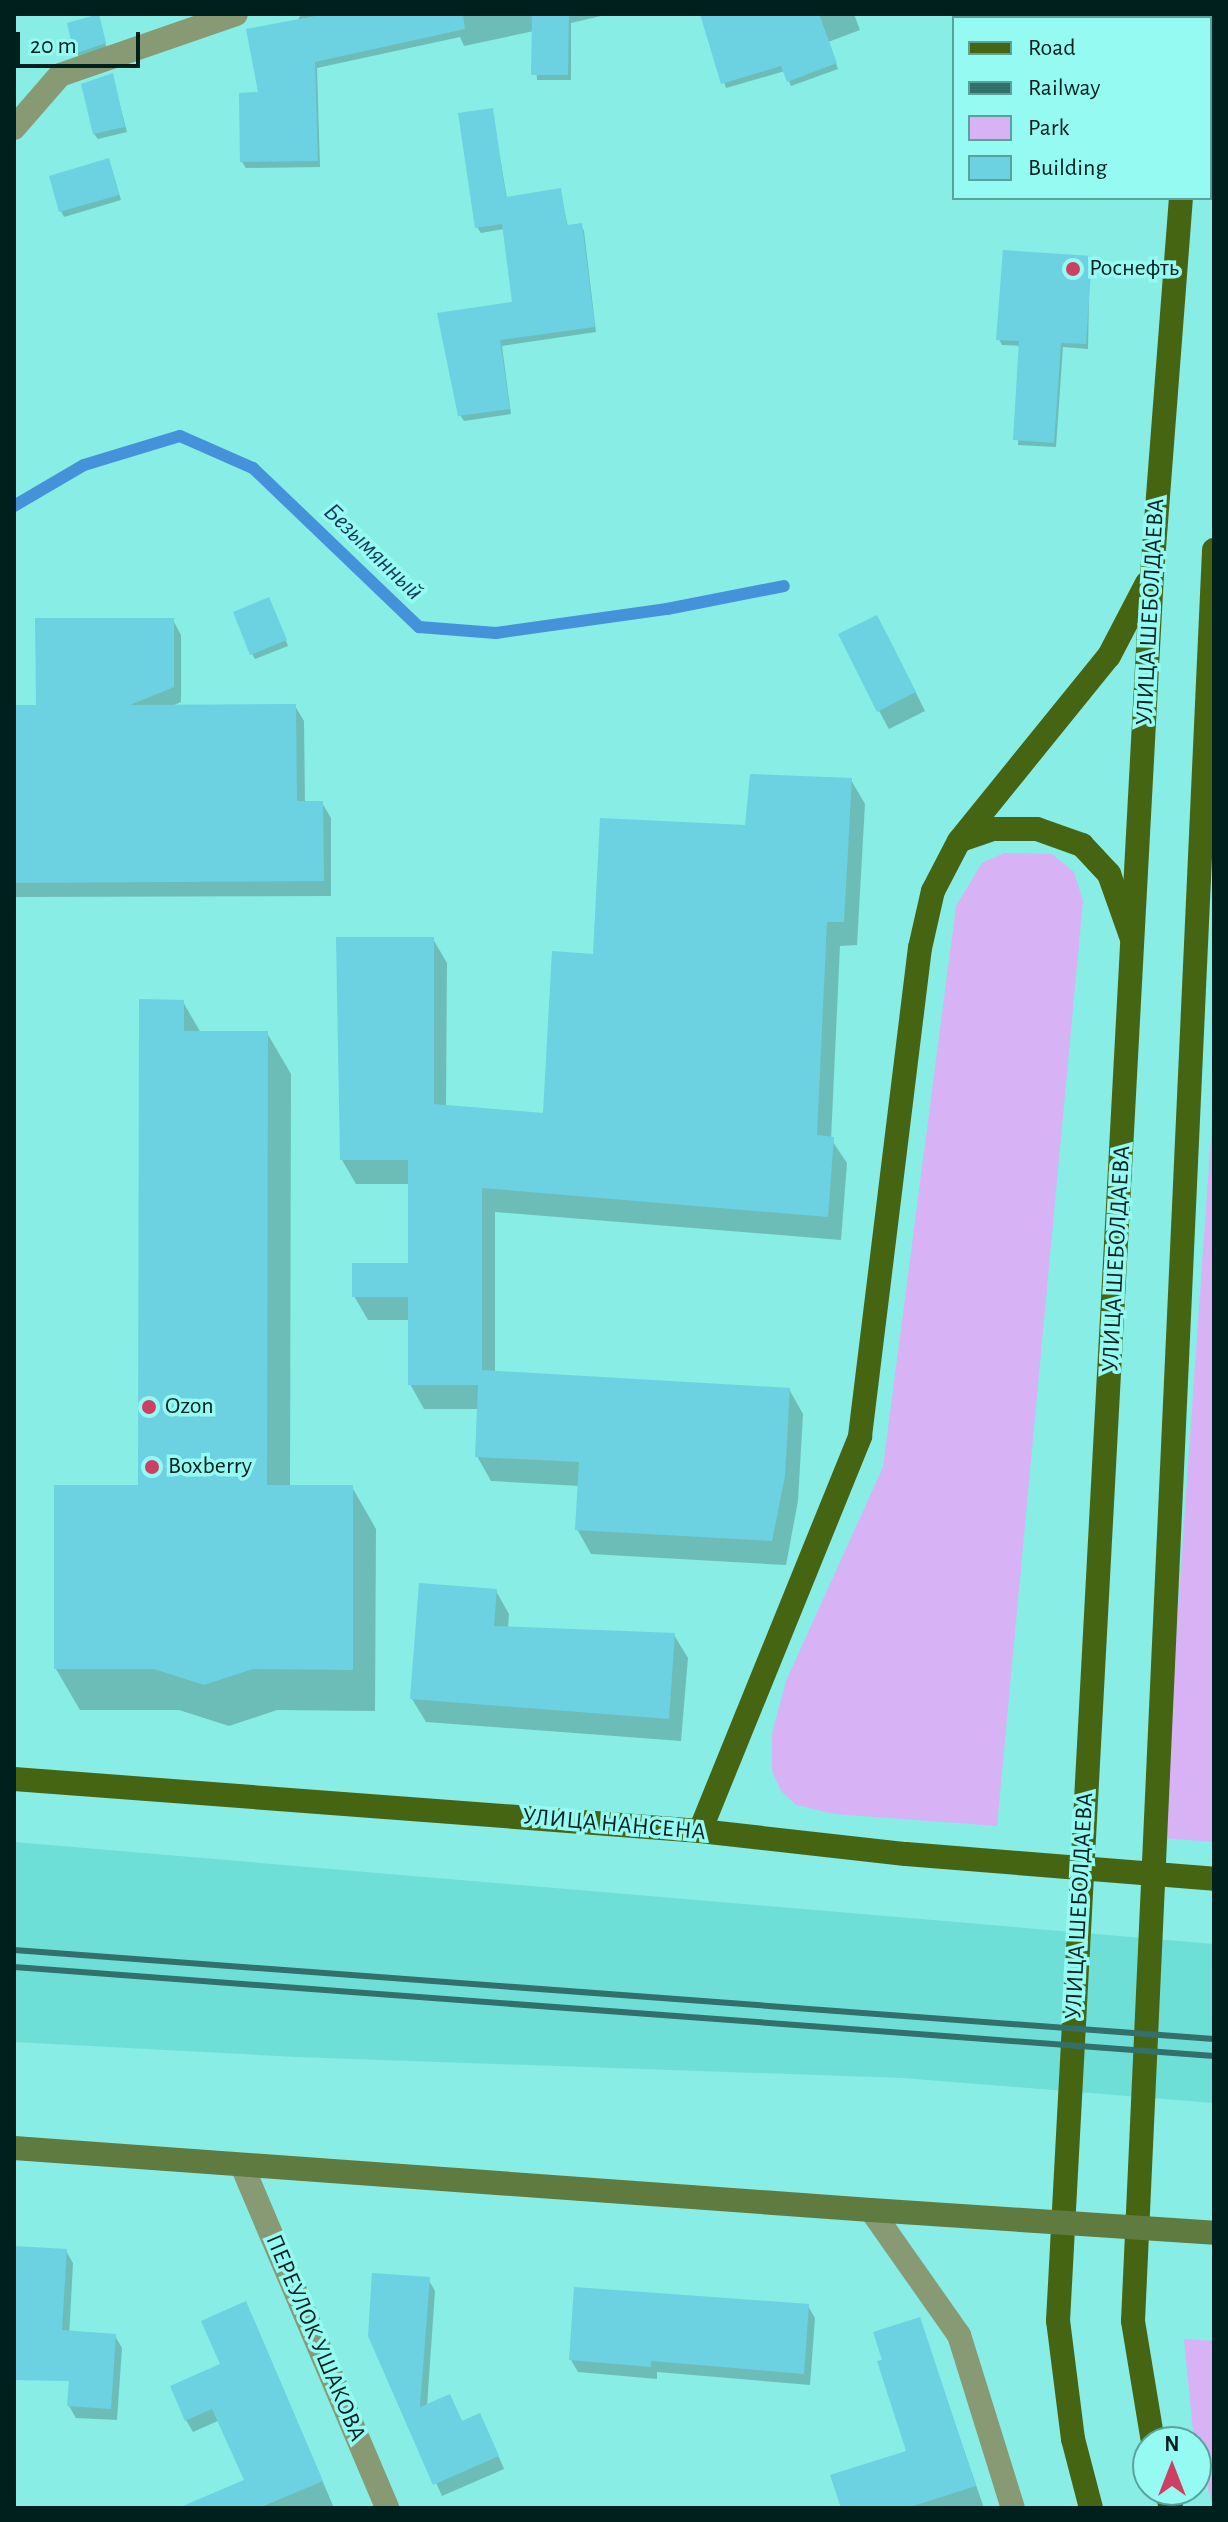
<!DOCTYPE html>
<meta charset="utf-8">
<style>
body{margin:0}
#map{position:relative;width:1228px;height:2522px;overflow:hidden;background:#87ede5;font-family:"Alegreya Sans",sans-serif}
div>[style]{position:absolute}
.built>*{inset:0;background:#6edfd7}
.green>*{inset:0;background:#d7b3f5}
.shadow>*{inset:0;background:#0003}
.stream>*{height:12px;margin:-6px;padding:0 6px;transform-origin:6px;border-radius:6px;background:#4492da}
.building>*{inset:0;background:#6cd1e0}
.street>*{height:24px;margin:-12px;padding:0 12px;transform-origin:12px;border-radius:12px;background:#879a73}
.secondary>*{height:24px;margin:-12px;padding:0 12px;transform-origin:12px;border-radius:12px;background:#607b40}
.primary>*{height:24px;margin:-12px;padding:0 12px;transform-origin:12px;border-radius:12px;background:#456513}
.rail>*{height:6px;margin:-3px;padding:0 3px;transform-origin:3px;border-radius:3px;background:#34706b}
.secondary-bridge>*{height:24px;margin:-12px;padding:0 12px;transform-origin:12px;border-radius:12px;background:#607b40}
.primary-bridge>*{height:24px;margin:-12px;padding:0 12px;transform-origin:12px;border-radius:12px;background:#456513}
.dots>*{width:22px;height:22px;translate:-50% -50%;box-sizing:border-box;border:4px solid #94faf2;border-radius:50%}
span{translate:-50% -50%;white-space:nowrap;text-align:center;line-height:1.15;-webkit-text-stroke:7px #94faf2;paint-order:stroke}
.poi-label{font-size:24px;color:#00201e}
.left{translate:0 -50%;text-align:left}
.street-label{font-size:24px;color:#00201e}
.water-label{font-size:26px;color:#173755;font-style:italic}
.frame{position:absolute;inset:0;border:16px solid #00201e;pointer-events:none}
.legend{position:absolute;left:952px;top:16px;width:260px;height:184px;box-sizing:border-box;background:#94faf2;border:2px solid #59a39d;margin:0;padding:10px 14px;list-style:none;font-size:24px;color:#00201e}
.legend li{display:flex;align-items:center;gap:16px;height:40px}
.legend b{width:40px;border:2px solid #59a39d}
.north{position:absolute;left:1132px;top:2426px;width:80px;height:80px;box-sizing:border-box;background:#94faf2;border:2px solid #59a39d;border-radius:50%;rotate:0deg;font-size:22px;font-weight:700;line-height:32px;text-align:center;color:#00201e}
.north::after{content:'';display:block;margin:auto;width:28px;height:36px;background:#ce3f64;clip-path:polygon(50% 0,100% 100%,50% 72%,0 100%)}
.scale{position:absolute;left:16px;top:32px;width:124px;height:36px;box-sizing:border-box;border:4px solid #00201e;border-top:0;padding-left:10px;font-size:24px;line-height:28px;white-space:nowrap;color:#00201e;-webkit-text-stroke:6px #94faf2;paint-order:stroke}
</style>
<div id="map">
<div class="built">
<div style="clip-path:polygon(14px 1842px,1214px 1944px,1214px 2103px,903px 2078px,296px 2057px,14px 2042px)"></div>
</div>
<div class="green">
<div style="clip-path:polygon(1004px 853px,1052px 854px,1074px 872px,1083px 901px,997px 1826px,835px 1814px,796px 1805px,781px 1791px,772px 1771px,772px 1733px,786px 1681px,883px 1467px,956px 906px,982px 863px)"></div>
<div style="clip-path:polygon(1214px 1094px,1214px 1842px,1162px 1838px)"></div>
<div style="clip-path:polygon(1184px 2339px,1214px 2341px,1214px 2508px,1194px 2442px)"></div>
</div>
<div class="shadow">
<div style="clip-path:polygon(301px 14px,605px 14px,605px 15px,571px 23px,571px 80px,537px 80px,534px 31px,464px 46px,460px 37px,317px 68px,320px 167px,246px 168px,242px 162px,261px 94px)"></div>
<div style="clip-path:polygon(702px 14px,854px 14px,860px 30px,828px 42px,838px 69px,791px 86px,785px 71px,726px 88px)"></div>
<div style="clip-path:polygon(98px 17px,107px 49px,79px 59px,69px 25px)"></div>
<div style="clip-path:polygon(112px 75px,127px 132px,98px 139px,94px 134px)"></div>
<div style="clip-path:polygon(492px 110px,507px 199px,560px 191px,568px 227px,581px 225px,584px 231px,596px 332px,502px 346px,511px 414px,464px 421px,460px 415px,514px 303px,504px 229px,481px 233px,477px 227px)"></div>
<div style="clip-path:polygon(111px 166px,121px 200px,64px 217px,61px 211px)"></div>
<div style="clip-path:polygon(1090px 258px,1088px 349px,1063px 347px,1056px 447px,1018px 445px,1021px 346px,1002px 345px,999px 339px)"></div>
<div style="clip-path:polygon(272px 605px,288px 646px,255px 659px,252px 654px)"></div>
<div style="clip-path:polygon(173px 620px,181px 635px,181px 702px,170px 707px,295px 706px,304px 721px,305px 803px,322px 803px,331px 818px,331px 896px,14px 897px,14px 707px,38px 707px)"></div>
<div style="clip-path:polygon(887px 635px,925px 711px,889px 729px,879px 711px)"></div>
<div style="clip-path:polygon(851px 780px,865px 804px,857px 945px,840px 946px,831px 1139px,847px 1163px,841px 1240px,495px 1212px,495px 1373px,789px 1389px,803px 1414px,798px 1501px,786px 1565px,591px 1554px,577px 1529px,580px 1486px,491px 1481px,477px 1456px,479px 1409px,424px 1409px,410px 1384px,410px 1320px,368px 1320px,354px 1296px,410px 1265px,410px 1184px,356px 1184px,342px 1160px,433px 939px,447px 963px,446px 1108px,545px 1115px,595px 956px,747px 827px)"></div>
<div style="clip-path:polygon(183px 1002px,201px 1033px,267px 1033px,291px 1074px,290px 1487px,352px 1487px,376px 1529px,375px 1711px,277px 1710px,229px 1726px,179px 1710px,80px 1710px,56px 1669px,140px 1487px)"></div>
<div style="clip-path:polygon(496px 1591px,509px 1614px,508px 1629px,674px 1635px,688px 1658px,681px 1741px,426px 1722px,412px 1699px)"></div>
<div style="clip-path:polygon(14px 2247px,66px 2251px,73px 2263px,69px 2338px,14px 2335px)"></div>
<div style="clip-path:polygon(428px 2279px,435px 2291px,427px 2406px,456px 2409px,463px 2423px,486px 2427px,504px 2469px,442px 2496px,370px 2336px)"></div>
<div style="clip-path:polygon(808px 2306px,815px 2318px,810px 2385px,657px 2372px,657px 2379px,578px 2372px,571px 2360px)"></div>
<div style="clip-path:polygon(252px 2316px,334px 2508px,235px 2508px,246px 2481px,220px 2420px,193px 2432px,186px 2420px)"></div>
<div style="clip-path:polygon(919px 2320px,984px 2508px,843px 2508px,908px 2452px,885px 2361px)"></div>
<div style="clip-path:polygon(115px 2336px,122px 2348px,117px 2420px,76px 2418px,69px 2406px)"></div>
</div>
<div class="stream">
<div style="left:14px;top:506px;width:81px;rotate:-30.4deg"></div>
<div style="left:84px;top:465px;width:100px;rotate:-16.8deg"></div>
<div style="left:180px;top:436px;width:80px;rotate:23.7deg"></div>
<div style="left:253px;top:468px;width:230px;rotate:43.8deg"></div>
<div style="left:419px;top:627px;width:77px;rotate:4.5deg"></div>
<div style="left:496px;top:633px;width:173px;rotate:-8deg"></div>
<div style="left:667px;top:609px;width:119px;rotate:-11.1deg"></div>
</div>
<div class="building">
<div style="clip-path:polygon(99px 14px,106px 43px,74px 54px,67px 23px)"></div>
<div style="clip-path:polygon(326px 14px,463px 14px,465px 29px,315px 62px,318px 161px,240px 162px,239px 93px,258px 92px,246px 29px)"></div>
<div style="clip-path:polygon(532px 14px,569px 14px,568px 75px,531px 75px)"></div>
<div style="clip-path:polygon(700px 14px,819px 14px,837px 63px,787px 82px,781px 66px,721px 84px)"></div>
<div style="clip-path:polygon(113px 73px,125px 127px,93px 134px,81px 84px)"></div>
<div style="clip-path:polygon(493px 108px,506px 197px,561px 188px,567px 225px,582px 223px,595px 327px,500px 340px,510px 409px,458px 416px,437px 313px,512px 302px,502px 224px,475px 228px,458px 113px)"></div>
<div style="clip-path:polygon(109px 158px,119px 195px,59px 212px,49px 176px)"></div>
<div style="clip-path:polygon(1003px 250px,1092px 256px,1086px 344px,1061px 343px,1054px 443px,1013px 440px,1019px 341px,996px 340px)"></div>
<div style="clip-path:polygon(269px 597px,287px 640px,250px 655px,233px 612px)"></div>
<div style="clip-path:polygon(877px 615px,916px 692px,877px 712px,838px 634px)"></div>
<div style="clip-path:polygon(35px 618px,174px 618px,174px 687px,130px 705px,296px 704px,297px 801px,323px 801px,324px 881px,14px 883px,14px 705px,36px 705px)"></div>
<div style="clip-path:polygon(750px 774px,852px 778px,844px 922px,827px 922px,817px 1135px,834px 1137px,828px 1217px,482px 1188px,482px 1370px,790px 1388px,785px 1476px,772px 1541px,575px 1530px,579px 1462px,475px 1457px,478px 1385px,408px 1385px,408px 1297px,352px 1297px,352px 1263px,408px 1263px,408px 1160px,340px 1160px,336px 937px,434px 937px,434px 1104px,543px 1113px,552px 951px,593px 954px,600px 818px,745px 825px)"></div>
<div style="clip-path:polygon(139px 999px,184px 1000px,184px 1031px,268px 1031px,267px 1485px,353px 1485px,353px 1670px,253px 1669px,204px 1685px,154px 1669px,54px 1669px,54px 1485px,138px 1485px)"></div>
<div style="clip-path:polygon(419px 1583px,497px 1589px,494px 1626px,675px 1633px,669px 1719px,410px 1699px)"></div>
<div style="clip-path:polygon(14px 2246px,67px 2249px,62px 2330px,116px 2334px,111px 2409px,67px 2406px,69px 2381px,14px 2380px)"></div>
<div style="clip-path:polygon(372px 2273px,430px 2277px,420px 2407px,450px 2394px,462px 2421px,480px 2413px,499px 2456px,433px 2485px,368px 2336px)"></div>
<div style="clip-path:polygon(574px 2287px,809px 2304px,804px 2374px,651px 2361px,651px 2367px,569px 2360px)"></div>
<div style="clip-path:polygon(246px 2301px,323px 2481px,259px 2508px,178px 2508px,244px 2480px,212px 2409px,185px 2421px,170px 2386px,220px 2364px,201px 2321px)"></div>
<div style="clip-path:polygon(920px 2317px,976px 2486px,907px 2508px,841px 2508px,830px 2475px,906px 2451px,877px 2361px,882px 2360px,873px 2332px)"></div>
</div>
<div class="street">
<div style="left:14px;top:128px;width:70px;rotate:-49deg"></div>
<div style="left:60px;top:75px;width:186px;rotate:-19.1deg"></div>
<div style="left:243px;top:2168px;width:369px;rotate:67deg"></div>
<div style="left:871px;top:2210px;width:153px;rotate:54.9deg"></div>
<div style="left:959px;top:2335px;width:181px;rotate:72.7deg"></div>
</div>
<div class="secondary">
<div style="left:14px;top:2148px;width:859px;rotate:4.14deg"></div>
</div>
<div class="primary">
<div style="left:1195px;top:18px;width:4px;rotate:-90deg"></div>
<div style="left:961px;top:840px;width:34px;rotate:-19deg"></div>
<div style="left:993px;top:829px;width:44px"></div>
<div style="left:1037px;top:829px;width:48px;rotate:19.6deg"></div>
<div style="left:1082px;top:845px;width:40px;rotate:47deg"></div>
<div style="left:1109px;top:874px;width:66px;rotate:70.5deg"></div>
<div style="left:14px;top:1779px;width:688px;rotate:4.33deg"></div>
<div style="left:700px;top:1831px;width:207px;rotate:6.4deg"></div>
<div style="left:700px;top:1831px;width:426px;rotate:-67.9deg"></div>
<div style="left:860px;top:1436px;width:492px;rotate:-83deg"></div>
<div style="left:920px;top:948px;width:58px;rotate:-77.2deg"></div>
<div style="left:933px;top:891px;width:56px;rotate:-62.5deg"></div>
<div style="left:959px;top:841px;width:238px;rotate:-51deg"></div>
<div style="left:1109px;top:656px;width:82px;rotate:-62.5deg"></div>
<div style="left:1153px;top:2442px;width:123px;rotate:-99.4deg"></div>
<div style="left:1133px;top:2321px;width:1773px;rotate:-87.38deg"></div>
<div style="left:1166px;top:2490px;width:19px;rotate:74deg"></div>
<div style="left:1091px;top:2508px;width:71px;rotate:-104.6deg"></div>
<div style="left:1073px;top:2439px;width:119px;rotate:-97.2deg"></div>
<div style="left:1058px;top:2321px;width:1750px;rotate:-86.92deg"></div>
<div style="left:1152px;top:574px;width:377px;rotate:-85.6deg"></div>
</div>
<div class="rail">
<div style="left:14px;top:1950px;width:1203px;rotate:4.24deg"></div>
<div style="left:14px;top:1967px;width:1203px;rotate:4.24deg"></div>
</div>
<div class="secondary-bridge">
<div style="left:871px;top:2210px;width:344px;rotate:3.8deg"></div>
</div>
<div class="primary-bridge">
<div style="left:906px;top:1854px;width:309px;rotate:4.6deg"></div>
</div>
<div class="dots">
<div style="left:1073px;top:269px;background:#ce3f64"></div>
<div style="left:149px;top:1407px;background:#ce3f64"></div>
<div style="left:152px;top:1467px;background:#ce3f64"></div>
</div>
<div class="poi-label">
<span class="left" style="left:1089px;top:269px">Роснефть</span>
<span class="left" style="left:165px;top:1407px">Ozon</span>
<span class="left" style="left:168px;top:1467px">Boxberry</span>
</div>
<div class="street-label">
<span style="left:1151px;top:612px;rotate:-87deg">УЛИЦА ШЕБОЛДАЕВА</span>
<span style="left:1117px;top:1259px;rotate:-87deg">УЛИЦА ШЕБОЛДАЕВА</span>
<span style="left:614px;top:1825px;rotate:5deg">УЛИЦА НАНСЕНА</span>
<span style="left:1080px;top:1906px;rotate:-87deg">УЛИЦА ШЕБОЛДАЕВА</span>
<span style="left:315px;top:2338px;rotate:67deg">ПЕРЕУЛОК УШАКОВА</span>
</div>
<div class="water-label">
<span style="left:373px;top:552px;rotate:44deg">Безымянный</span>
</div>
<div class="frame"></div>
<ul class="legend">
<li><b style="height:10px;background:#456513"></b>Road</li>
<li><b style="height:10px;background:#34706b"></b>Railway</li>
<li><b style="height:22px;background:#d7b3f5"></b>Park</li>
<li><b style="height:22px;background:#6cd1e0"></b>Building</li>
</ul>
<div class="north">N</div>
<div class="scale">20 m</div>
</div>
